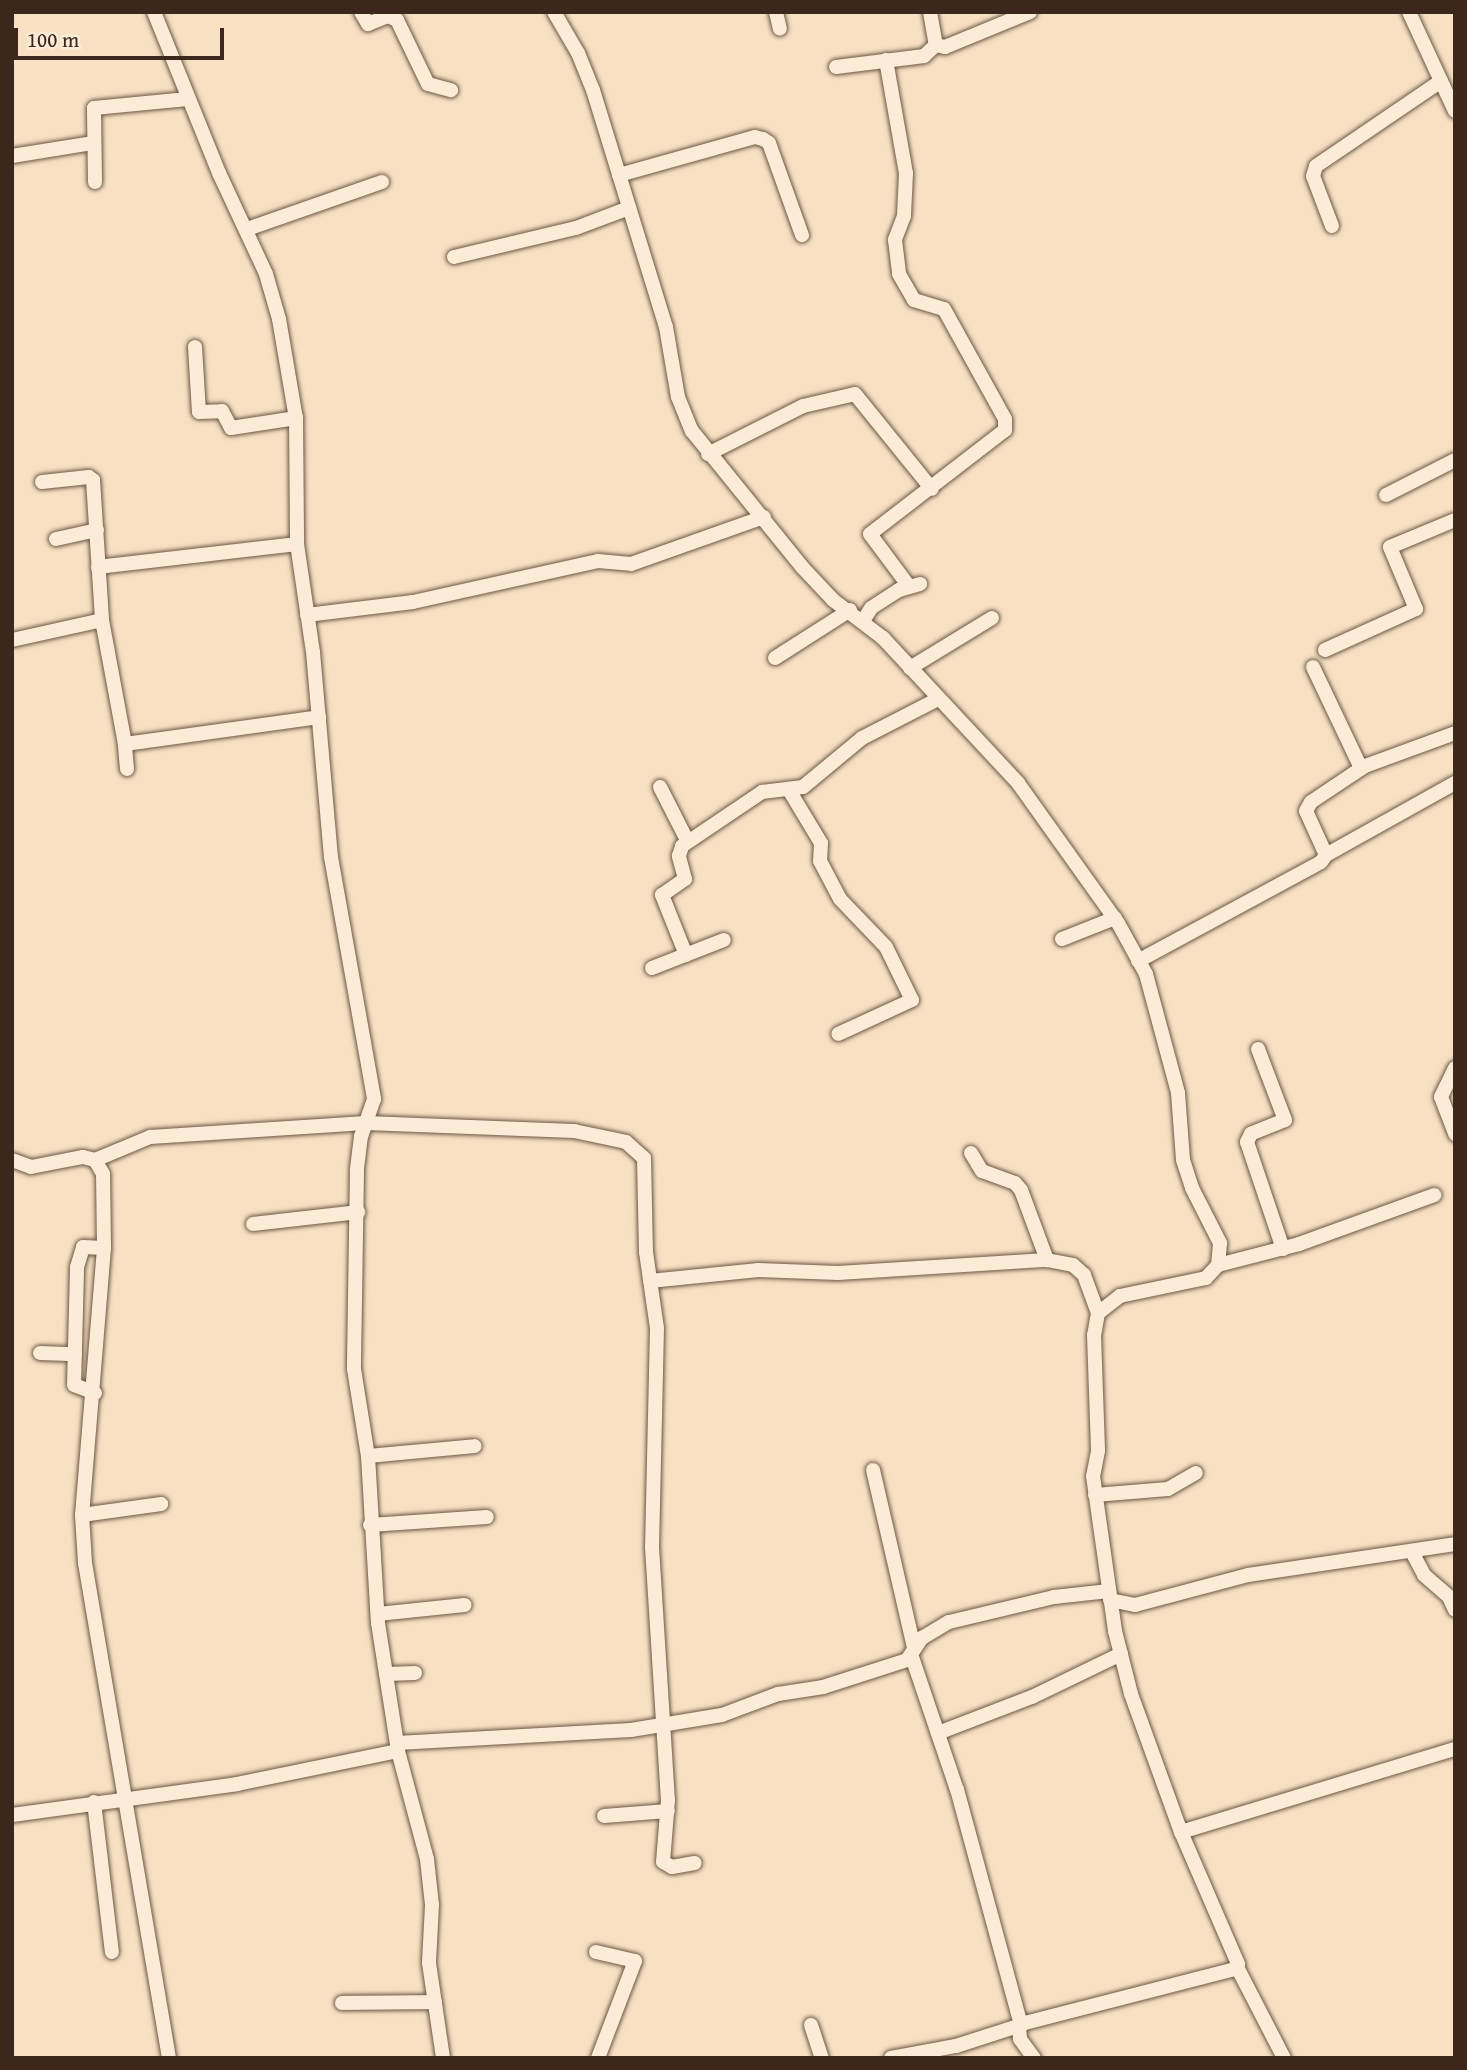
<!DOCTYPE html>
<style>
body{margin:0}
#map{position:relative;width:1467px;height:2070px;overflow:hidden;background:#f7e1c2;font-family:"Gentium Book Plus",serif}
div>[style]{position:absolute}
.roads{filter:drop-shadow(0 0 2px #6c5646) drop-shadow(0 0 2px #6c5646)}
.minor>*{height:14px;margin:-7px;padding:0 7px;transform-origin:7px;border-radius:7px;background:#faecd7}
span{translate:-50% -50%;white-space:nowrap;text-align:center;line-height:1.15;-webkit-text-stroke:7px #faecd7;paint-order:stroke}
.frame{position:absolute;inset:0;border:14px solid #3d271d;pointer-events:none}
.scale{position:absolute;left:14px;top:28px;width:210px;height:32px;box-sizing:border-box;border:4px solid #3d271d;border-top:0;padding-left:9px;font-size:21px;line-height:24px;white-space:nowrap;color:#3d271d;-webkit-text-stroke:5px #faecd7;paint-order:stroke}
</style>
<div id="map">
<div class="roads">
<div class="minor">
<div style="left:154px;top:12px;width:174px;rotate:68deg"></div>
<div style="left:219px;top:173px;width:111px;rotate:65deg"></div>
<div style="left:266px;top:274px;width:47px;rotate:73.9deg"></div>
<div style="left:279px;top:319px;width:100px;rotate:80.3deg"></div>
<div style="left:296px;top:418px;width:126px;rotate:89.5deg"></div>
<div style="left:297px;top:544px;width:109px;rotate:81.6deg"></div>
<div style="left:313px;top:652px;width:206px;rotate:85deg"></div>
<div style="left:331px;top:857px;width:246px;rotate:79.9deg"></div>
<div style="left:374px;top:1099px;width:39px;rotate:109deg"></div>
<div style="left:361px;top:1136px;width:35px;rotate:97deg"></div>
<div style="left:357px;top:1171px;width:198px;rotate:90.9deg"></div>
<div style="left:354px;top:1369px;width:88px;rotate:80.9deg"></div>
<div style="left:368px;top:1456px;width:167px;rotate:86.6deg"></div>
<div style="left:378px;top:1623px;width:130px;rotate:81.1deg"></div>
<div style="left:398px;top:1751px;width:112px;rotate:75deg"></div>
<div style="left:427px;top:1859px;width:46px;rotate:83.8deg"></div>
<div style="left:432px;top:1905px;width:58px;rotate:93deg"></div>
<div style="left:429px;top:1963px;width:96px;rotate:81.6deg"></div>
<div style="left:361px;top:12px;width:14px;rotate:60deg"></div>
<div style="left:368px;top:24px;width:22px;rotate:-22deg"></div>
<div style="left:388px;top:16px;width:10px;rotate:24deg"></div>
<div style="left:397px;top:20px;width:71px;rotate:64.2deg"></div>
<div style="left:428px;top:84px;width:24px;rotate:15deg"></div>
<div style="left:554px;top:12px;width:48px;rotate:59.7deg"></div>
<div style="left:578px;top:53px;width:40px;rotate:68deg"></div>
<div style="left:593px;top:90px;width:248px;rotate:72.9deg"></div>
<div style="left:666px;top:327px;width:71px;rotate:80.3deg"></div>
<div style="left:678px;top:397px;width:37px;rotate:68deg"></div>
<div style="left:692px;top:431px;width:176px;rotate:51deg"></div>
<div style="left:803px;top:568px;width:44px;rotate:46.8deg"></div>
<div style="left:833px;top:600px;width:63px;rotate:37.2deg"></div>
<div style="left:883px;top:638px;width:198px;rotate:47deg"></div>
<div style="left:1018px;top:783px;width:172px;rotate:54.5deg"></div>
<div style="left:1118px;top:923px;width:58px;rotate:61.2deg"></div>
<div style="left:1146px;top:974px;width:123px;rotate:74.9deg"></div>
<div style="left:1178px;top:1093px;width:67px;rotate:85.7deg"></div>
<div style="left:1183px;top:1160px;width:29px;rotate:72deg"></div>
<div style="left:1192px;top:1188px;width:62px;rotate:63deg"></div>
<div style="left:1220px;top:1243px;width:22px;rotate:95deg"></div>
<div style="left:1218px;top:1265px;width:18px;rotate:133deg"></div>
<div style="left:1206px;top:1278px;width:88px;rotate:168.2deg"></div>
<div style="left:1120px;top:1296px;width:28px;rotate:142deg"></div>
<div style="left:1098px;top:1313px;width:22px;rotate:100deg"></div>
<div style="left:1094px;top:1335px;width:116px;rotate:88deg"></div>
<div style="left:1098px;top:1451px;width:25px;rotate:101deg"></div>
<div style="left:1093px;top:1476px;width:157px;rotate:81.9deg"></div>
<div style="left:1115px;top:1631px;width:65px;rotate:75.7deg"></div>
<div style="left:1131px;top:1694px;width:147px;rotate:70.1deg"></div>
<div style="left:1181px;top:1832px;width:144px;rotate:66.6deg"></div>
<div style="left:1238px;top:1964px;width:6px;rotate:121deg"></div>
<div style="left:1235px;top:1969px;width:218px;rotate:165.6deg"></div>
<div style="left:1024px;top:2023px;width:6px;rotate:141deg"></div>
<div style="left:1019px;top:2027px;width:12px;rotate:85deg"></div>
<div style="left:1020px;top:2039px;width:24px;rotate:54deg"></div>
<div style="left:776px;top:12px;width:17px;rotate:77deg"></div>
<div style="left:930px;top:12px;width:34px;rotate:80deg"></div>
<div style="left:936px;top:45px;width:9px;rotate:13deg"></div>
<div style="left:945px;top:47px;width:92px;rotate:-22.4deg"></div>
<div style="left:1409px;top:12px;width:109px;rotate:65.1deg"></div>
<div style="left:886px;top:60px;width:115px;rotate:80deg"></div>
<div style="left:906px;top:173px;width:43px;rotate:92.7deg"></div>
<div style="left:904px;top:216px;width:26px;rotate:111deg"></div>
<div style="left:895px;top:240px;width:34px;rotate:83deg"></div>
<div style="left:899px;top:274px;width:30px;rotate:60deg"></div>
<div style="left:914px;top:300px;width:31px;rotate:17deg"></div>
<div style="left:944px;top:309px;width:126px;rotate:61deg"></div>
<div style="left:1005px;top:419px;width:11px;rotate:90deg"></div>
<div style="left:1005px;top:430px;width:170px;rotate:142.4deg"></div>
<div style="left:870px;top:534px;width:64px;rotate:53.3deg"></div>
<div style="left:836px;top:67px;width:89px;rotate:-7.1deg"></div>
<div style="left:924px;top:56px;width:16px;rotate:-43deg"></div>
<div style="left:12px;top:156px;width:81px;rotate:-9.2deg"></div>
<div style="left:619px;top:175px;width:141px;rotate:-15.6deg"></div>
<div style="left:755px;top:137px;width:8px;rotate:14deg"></div>
<div style="left:763px;top:139px;width:7px;rotate:34deg"></div>
<div style="left:769px;top:143px;width:98px;rotate:70.3deg"></div>
<div style="left:95px;top:182px;width:74px;rotate:-90.8deg"></div>
<div style="left:94px;top:108px;width:94px;rotate:-5.5deg"></div>
<div style="left:1332px;top:226px;width:53px;rotate:-110.8deg"></div>
<div style="left:1313px;top:176px;width:10px;rotate:-73deg"></div>
<div style="left:1316px;top:166px;width:151px;rotate:-34.2deg"></div>
<div style="left:247px;top:229px;width:143px;rotate:-19.2deg"></div>
<div style="left:454px;top:257px;width:125px;rotate:-13.4deg"></div>
<div style="left:576px;top:228px;width:57px;rotate:-20.7deg"></div>
<div style="left:195px;top:347px;width:65px;rotate:86.5deg"></div>
<div style="left:199px;top:412px;width:23px;rotate:-2deg"></div>
<div style="left:222px;top:411px;width:19px;rotate:62deg"></div>
<div style="left:231px;top:428px;width:66px;rotate:-8.7deg"></div>
<div style="left:708px;top:454px;width:106px;rotate:-26.8deg"></div>
<div style="left:803px;top:406px;width:53px;rotate:-13deg"></div>
<div style="left:855px;top:394px;width:122px;rotate:51deg"></div>
<div style="left:42px;top:482px;width:47px;rotate:-6.1deg"></div>
<div style="left:89px;top:477px;width:5px;rotate:37deg"></div>
<div style="left:93px;top:480px;width:140px;rotate:86.3deg"></div>
<div style="left:102px;top:620px;width:126px;rotate:79.5deg"></div>
<div style="left:1386px;top:495px;width:77px;rotate:-26.9deg"></div>
<div style="left:56px;top:539px;width:42px;rotate:-12.4deg"></div>
<div style="left:98px;top:567px;width:200px;rotate:-6.6deg"></div>
<div style="left:307px;top:615px;width:107px;rotate:-7deg"></div>
<div style="left:413px;top:602px;width:189px;rotate:-12.5deg"></div>
<div style="left:598px;top:561px;width:33px;rotate:5deg"></div>
<div style="left:631px;top:564px;width:141px;rotate:-19.5deg"></div>
<div style="left:863px;top:621px;width:15px;rotate:-58deg"></div>
<div style="left:871px;top:608px;width:33px;rotate:-33deg"></div>
<div style="left:899px;top:590px;width:22px;rotate:-16deg"></div>
<div style="left:12px;top:640px;width:92px;rotate:-12.5deg"></div>
<div style="left:1325px;top:650px;width:100px;rotate:-24.3deg"></div>
<div style="left:1416px;top:609px;width:67px;rotate:-112.8deg"></div>
<div style="left:1390px;top:547px;width:70px;rotate:-22.6deg"></div>
<div style="left:775px;top:658px;width:89px;rotate:-32.6deg"></div>
<div style="left:1313px;top:667px;width:112px;rotate:64.6deg"></div>
<div style="left:910px;top:668px;width:96px;rotate:-31.4deg"></div>
<div style="left:127px;top:769px;width:25px;rotate:-95deg"></div>
<div style="left:125px;top:744px;width:196px;rotate:-7.9deg"></div>
<div style="left:660px;top:787px;width:59px;rotate:63deg"></div>
<div style="left:789px;top:790px;width:62px;rotate:58.9deg"></div>
<div style="left:821px;top:843px;width:18px;rotate:93deg"></div>
<div style="left:820px;top:861px;width:43px;rotate:62.2deg"></div>
<div style="left:840px;top:899px;width:66px;rotate:46.2deg"></div>
<div style="left:886px;top:947px;width:59px;rotate:63.9deg"></div>
<div style="left:912px;top:1000px;width:81px;rotate:155.3deg"></div>
<div style="left:1326px;top:855px;width:148px;rotate:-29.2deg"></div>
<div style="left:1062px;top:939px;width:57px;rotate:-21.6deg"></div>
<div style="left:686px;top:955px;width:65px;rotate:-111.8deg"></div>
<div style="left:662px;top:895px;width:28px;rotate:-35deg"></div>
<div style="left:685px;top:879px;width:24px;rotate:-105deg"></div>
<div style="left:679px;top:856px;width:10px;rotate:-73deg"></div>
<div style="left:682px;top:846px;width:97px;rotate:-34deg"></div>
<div style="left:762px;top:792px;width:41px;rotate:-7deg"></div>
<div style="left:803px;top:787px;width:77px;rotate:-39.7deg"></div>
<div style="left:862px;top:738px;width:85px;rotate:-27.2deg"></div>
<div style="left:1138px;top:961px;width:208px;rotate:-28.4deg"></div>
<div style="left:1321px;top:862px;width:9px;rotate:-54deg"></div>
<div style="left:1326px;top:855px;width:48px;rotate:-114.4deg"></div>
<div style="left:1306px;top:811px;width:10px;rotate:-61deg"></div>
<div style="left:1311px;top:802px;width:65px;rotate:-33.7deg"></div>
<div style="left:1365px;top:766px;width:96px;rotate:-20.1deg"></div>
<div style="left:652px;top:968px;width:77px;rotate:-21.3deg"></div>
<div style="left:1258px;top:1049px;width:76px;rotate:69.2deg"></div>
<div style="left:1285px;top:1120px;width:37px;rotate:158deg"></div>
<div style="left:1251px;top:1134px;width:9px;rotate:117deg"></div>
<div style="left:1247px;top:1142px;width:113px;rotate:71.4deg"></div>
<div style="left:1455px;top:1068px;width:32px;rotate:116deg"></div>
<div style="left:1441px;top:1097px;width:40px;rotate:69deg"></div>
<div style="left:971px;top:1153px;width:21px;rotate:59deg"></div>
<div style="left:982px;top:1171px;width:35px;rotate:20deg"></div>
<div style="left:1015px;top:1183px;width:9px;rotate:49deg"></div>
<div style="left:1021px;top:1190px;width:75px;rotate:69.6deg"></div>
<div style="left:12px;top:1160px;width:20px;rotate:20deg"></div>
<div style="left:31px;top:1167px;width:53px;rotate:-10.9deg"></div>
<div style="left:83px;top:1157px;width:12px;rotate:14deg"></div>
<div style="left:95px;top:1160px;width:16px;rotate:60deg"></div>
<div style="left:103px;top:1174px;width:74px;rotate:89.2deg"></div>
<div style="left:104px;top:1248px;width:268px;rotate:94.7deg"></div>
<div style="left:82px;top:1515px;width:48px;rotate:86.4deg"></div>
<div style="left:85px;top:1563px;width:502px;rotate:80.37deg"></div>
<div style="left:95px;top:1160px;width:60px;rotate:-22.7deg"></div>
<div style="left:150px;top:1137px;width:216px;rotate:-3.7deg"></div>
<div style="left:366px;top:1123px;width:208px;rotate:2.2deg"></div>
<div style="left:574px;top:1131px;width:53px;rotate:11.9deg"></div>
<div style="left:626px;top:1142px;width:24px;rotate:42deg"></div>
<div style="left:644px;top:1158px;width:94px;rotate:88.8deg"></div>
<div style="left:646px;top:1252px;width:77px;rotate:81.8deg"></div>
<div style="left:657px;top:1328px;width:219px;rotate:91.3deg"></div>
<div style="left:652px;top:1547px;width:254px;rotate:86.4deg"></div>
<div style="left:668px;top:1800px;width:62px;rotate:94.6deg"></div>
<div style="left:663px;top:1862px;width:10px;rotate:29deg"></div>
<div style="left:672px;top:1867px;width:23px;rotate:-10deg"></div>
<div style="left:253px;top:1224px;width:106px;rotate:-6.5deg"></div>
<div style="left:1218px;top:1265px;width:84px;rotate:-14.5deg"></div>
<div style="left:1299px;top:1244px;width:144px;rotate:-19.9deg"></div>
<div style="left:650px;top:1281px;width:109px;rotate:-5.8deg"></div>
<div style="left:758px;top:1270px;width:80px;rotate:2.1deg"></div>
<div style="left:838px;top:1273px;width:209px;rotate:-3.6deg"></div>
<div style="left:1047px;top:1260px;width:26px;rotate:11deg"></div>
<div style="left:1073px;top:1265px;width:15px;rotate:42deg"></div>
<div style="left:1084px;top:1275px;width:40px;rotate:69.8deg"></div>
<div style="left:40px;top:1353px;width:35px;rotate:2deg"></div>
<div style="left:95px;top:1393px;width:22px;rotate:-159deg"></div>
<div style="left:74px;top:1385px;width:118px;rotate:-88.5deg"></div>
<div style="left:77px;top:1267px;width:21px;rotate:-73deg"></div>
<div style="left:83px;top:1247px;width:21px;rotate:3deg"></div>
<div style="left:368px;top:1456px;width:107px;rotate:-5.3deg"></div>
<div style="left:873px;top:1470px;width:183px;rotate:77deg"></div>
<div style="left:1095px;top:1495px;width:73px;rotate:-4.7deg"></div>
<div style="left:1168px;top:1489px;width:32px;rotate:-30deg"></div>
<div style="left:82px;top:1515px;width:80px;rotate:-7.9deg"></div>
<div style="left:370px;top:1525px;width:117px;rotate:-3.9deg"></div>
<div style="left:1412px;top:1552px;width:26px;rotate:62deg"></div>
<div style="left:1424px;top:1575px;width:33px;rotate:41deg"></div>
<div style="left:1449px;top:1597px;width:14px;rotate:65deg"></div>
<div style="left:1110px;top:1600px;width:25px;rotate:11deg"></div>
<div style="left:1135px;top:1605px;width:117px;rotate:-14.9deg"></div>
<div style="left:1248px;top:1575px;width:209px;rotate:-8.5deg"></div>
<div style="left:378px;top:1614px;width:87px;rotate:-5.9deg"></div>
<div style="left:386px;top:1674px;width:29px;rotate:-2deg"></div>
<div style="left:938px;top:1733px;width:101px;rotate:-21deg"></div>
<div style="left:1032px;top:1697px;width:99px;rotate:-25.8deg"></div>
<div style="left:397px;top:1743px;width:234px;rotate:-3.2deg"></div>
<div style="left:631px;top:1730px;width:92px;rotate:-9.4deg"></div>
<div style="left:722px;top:1715px;width:60px;rotate:-20.6deg"></div>
<div style="left:778px;top:1694px;width:46px;rotate:-8.8deg"></div>
<div style="left:823px;top:1687px;width:88px;rotate:-17.8deg"></div>
<div style="left:907px;top:1660px;width:27px;rotate:-56deg"></div>
<div style="left:922px;top:1638px;width:31px;rotate:-31deg"></div>
<div style="left:949px;top:1622px;width:108px;rotate:-13.4deg"></div>
<div style="left:1054px;top:1597px;width:55px;rotate:-6.2deg"></div>
<div style="left:94px;top:1802px;width:151px;rotate:83.2deg"></div>
<div style="left:12px;top:1815px;width:227px;rotate:-7.8deg"></div>
<div style="left:237px;top:1784px;width:164px;rotate:-11.6deg"></div>
<div style="left:604px;top:1816px;width:64px;rotate:-4.5deg"></div>
<div style="left:1181px;top:1832px;width:286px;rotate:-16.9deg"></div>
<div style="left:596px;top:1952px;width:40px;rotate:13deg"></div>
<div style="left:635px;top:1961px;width:104px;rotate:110.9deg"></div>
<div style="left:1237px;top:1967px;width:102px;rotate:62.7deg"></div>
<div style="left:342px;top:2003px;width:93px;rotate:-0.6deg"></div>
<div style="left:811px;top:2025px;width:35px;rotate:72deg"></div>
<div style="left:891px;top:2058px;width:66px;rotate:-10.5deg"></div>
<div style="left:956px;top:2046px;width:68px;rotate:-17.9deg"></div>
<div style="left:1021px;top:2025px;width:244px;rotate:-105.2deg"></div>
<div style="left:957px;top:1790px;width:140px;rotate:-108.7deg"></div>
</div>
</div>
<div class="frame"></div>
<div class="scale">100 m</div>
</div>
